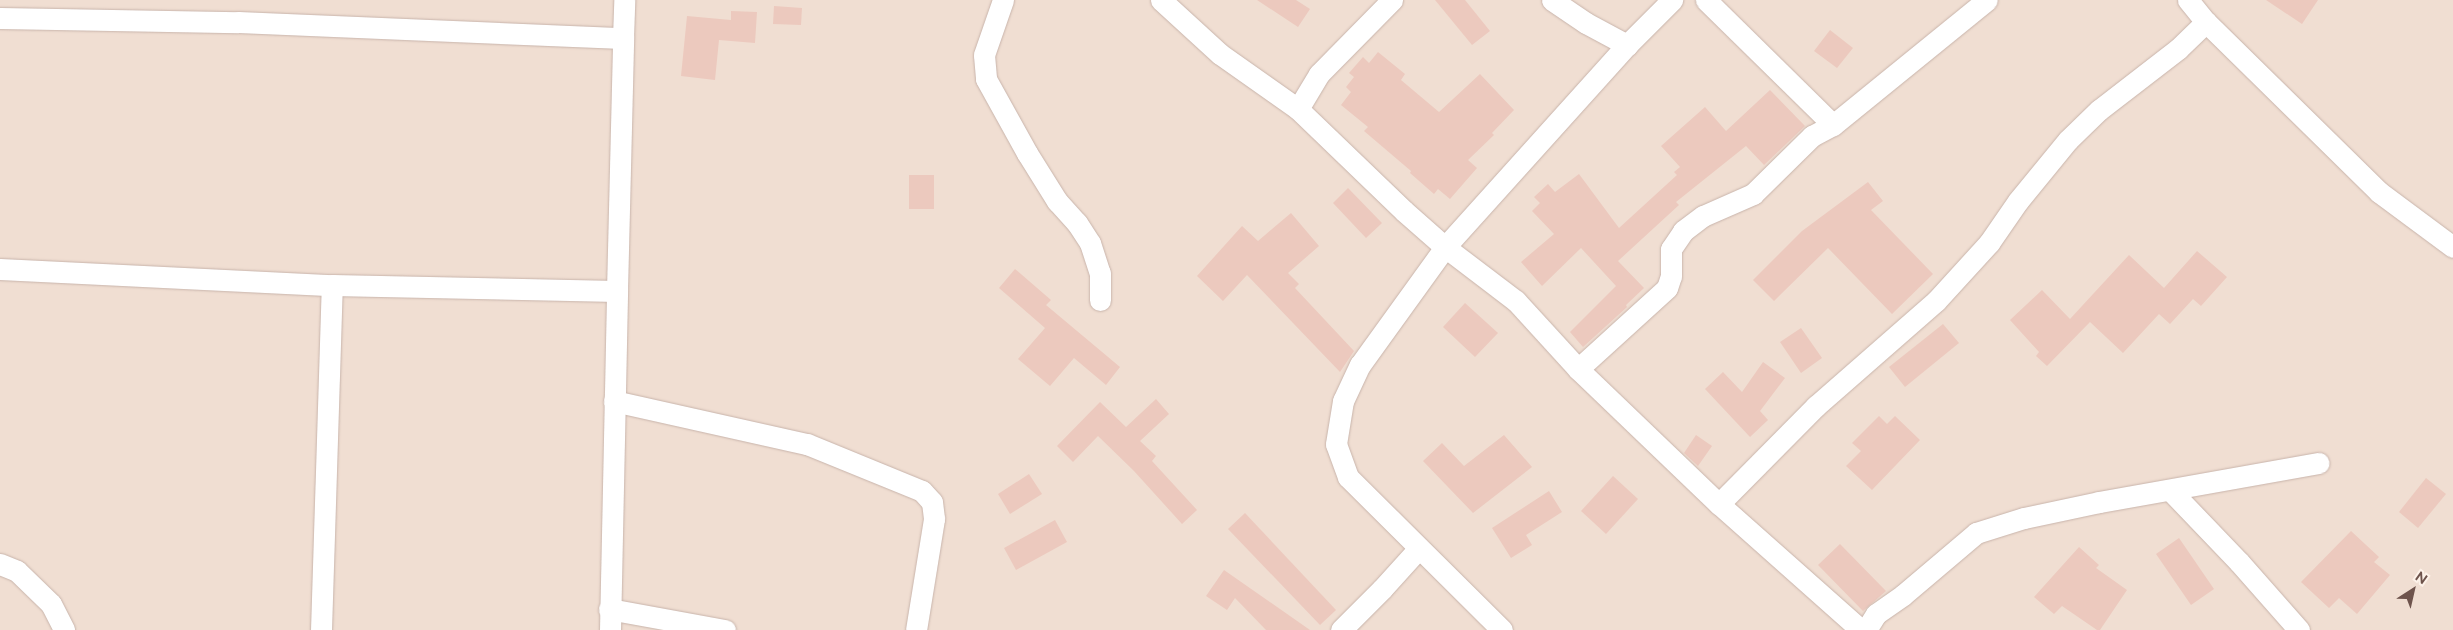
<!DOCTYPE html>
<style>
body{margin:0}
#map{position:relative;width:2453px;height:630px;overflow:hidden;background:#f9ede3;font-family:Raleway,sans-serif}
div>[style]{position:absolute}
.residential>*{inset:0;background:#f0ded2}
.building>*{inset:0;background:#ecc9be}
.roads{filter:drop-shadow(0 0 1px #c8b4ab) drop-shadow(0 0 1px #c8b4ab)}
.street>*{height:21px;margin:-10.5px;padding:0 10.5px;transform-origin:10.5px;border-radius:10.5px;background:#fff}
span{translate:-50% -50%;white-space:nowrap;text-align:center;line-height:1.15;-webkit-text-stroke:5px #fdf2e9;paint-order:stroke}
.north{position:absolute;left:2388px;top:565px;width:50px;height:50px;-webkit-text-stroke:4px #fdf2e9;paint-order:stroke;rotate:35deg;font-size:14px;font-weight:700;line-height:20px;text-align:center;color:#6e534c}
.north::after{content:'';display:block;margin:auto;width:18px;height:22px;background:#6e534c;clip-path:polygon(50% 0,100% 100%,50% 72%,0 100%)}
</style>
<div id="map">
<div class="residential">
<div style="clip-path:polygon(0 0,2453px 0,2453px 630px,0 630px)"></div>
</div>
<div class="building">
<div style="clip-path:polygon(1257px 0,1296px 0,1310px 9px,1298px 27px)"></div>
<div style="clip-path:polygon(1435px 0,1465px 0,1490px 31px,1472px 45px)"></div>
<div style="clip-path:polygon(2266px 0,2318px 0,2302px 24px)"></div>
<div style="clip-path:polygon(774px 6px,802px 8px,801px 25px,773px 24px)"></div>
<div style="clip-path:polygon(731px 11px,757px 12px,755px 43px,719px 40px,715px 80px,681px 76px,687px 16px,731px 20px)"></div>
<div style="clip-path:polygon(1830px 30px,1853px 48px,1837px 68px,1814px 51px)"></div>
<div style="clip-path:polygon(1378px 52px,1405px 74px,1401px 80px,1439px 112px,1480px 74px,1514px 110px,1492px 133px,1494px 135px,1468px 160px,1477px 168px,1450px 199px,1438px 189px,1434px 194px,1410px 173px,1411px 171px,1364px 131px,1368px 127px,1341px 105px,1351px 92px,1346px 87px,1354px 77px,1349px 73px,1363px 57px,1369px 63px)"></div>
<div style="clip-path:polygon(1770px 90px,1805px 126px,1764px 165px,1746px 146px,1676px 202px,1679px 205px,1618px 261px,1644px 288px,1626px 305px,1627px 307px,1583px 347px,1570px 332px,1616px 286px,1581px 248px,1542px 286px,1521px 262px,1554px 234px,1532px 211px,1540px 203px,1534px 197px,1548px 184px,1555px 192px,1579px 174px,1619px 228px,1677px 175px,1674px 172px,1680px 167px,1661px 146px,1705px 107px,1726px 131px)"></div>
<div style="clip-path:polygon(909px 175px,934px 175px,934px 209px,909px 209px)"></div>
<div style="clip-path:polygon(1868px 182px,1883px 201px,1871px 210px,1933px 274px,1892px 314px,1828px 248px,1774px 301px,1753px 280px,1802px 231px)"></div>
<div style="clip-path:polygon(1348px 188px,1382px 223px,1366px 238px,1333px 203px)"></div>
<div style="clip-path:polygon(1291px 213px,1319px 246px,1288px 273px,1299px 284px,1295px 288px,1354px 351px,1340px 372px,1247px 275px,1223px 301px,1197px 276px,1242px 226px,1258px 241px)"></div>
<div style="clip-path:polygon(2197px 251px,2227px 277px,2201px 306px,2193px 299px,2170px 324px,2159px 314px,2123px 353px,2090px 322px,2047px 366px,2036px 356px,2039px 352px,2010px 320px,2042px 290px,2070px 319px,2129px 255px,2164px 288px)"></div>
<div style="clip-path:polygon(1015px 269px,1051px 300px,1046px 305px,1120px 367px,1106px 385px,1074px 358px,1050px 386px,1018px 359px,1045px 328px,999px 288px)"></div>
<div style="clip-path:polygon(1465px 303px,1498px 333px,1475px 357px,1443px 327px)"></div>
<div style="clip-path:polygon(1943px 324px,1959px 343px,1905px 387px,1889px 367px)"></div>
<div style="clip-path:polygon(1801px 328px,1822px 358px,1801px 373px,1780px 342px)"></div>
<div style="clip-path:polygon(1763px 362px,1785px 378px,1760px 411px,1768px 420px,1750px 437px,1705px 389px,1723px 372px,1742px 392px)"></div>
<div style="clip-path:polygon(1156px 399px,1169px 414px,1140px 441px,1156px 456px,1152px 461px,1197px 510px,1182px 524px,1134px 471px,1098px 436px,1073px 462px,1057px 446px,1100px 402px,1126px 427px)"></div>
<div style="clip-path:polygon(1879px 416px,1887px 424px,1895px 416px,1920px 440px,1872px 490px,1846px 466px,1861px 451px,1852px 443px)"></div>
<div style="clip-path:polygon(1504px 435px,1532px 467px,1473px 513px,1423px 461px,1442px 443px,1464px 466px)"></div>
<div style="clip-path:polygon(1696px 435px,1712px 446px,1698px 466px,1684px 453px)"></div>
<div style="clip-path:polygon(1029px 474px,1042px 494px,1010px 514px,998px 494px)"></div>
<div style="clip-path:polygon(1613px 476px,1638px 499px,1606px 534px,1581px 511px)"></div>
<div style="clip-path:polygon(2426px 478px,2446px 494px,2418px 528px,2399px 512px)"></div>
<div style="clip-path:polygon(1549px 491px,1562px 512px,1526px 535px,1532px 545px,1511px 558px,1492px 528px)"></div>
<div style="clip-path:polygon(1245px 513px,1336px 610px,1320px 625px,1228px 529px)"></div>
<div style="clip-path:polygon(1055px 520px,1067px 542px,1016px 570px,1004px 548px)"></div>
<div style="clip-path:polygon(2351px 531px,2379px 557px,2374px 562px,2390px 575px,2357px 614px,2339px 598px,2329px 608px,2301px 582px)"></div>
<div style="clip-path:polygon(2179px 538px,2214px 589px,2191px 605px,2156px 554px)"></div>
<div style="clip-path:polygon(1840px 544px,1886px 591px,1863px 611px,1818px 565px)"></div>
<div style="clip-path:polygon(2079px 547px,2099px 565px,2096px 568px,2127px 590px,2100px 630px,2097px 630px,2062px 606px,2054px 614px,2034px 597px)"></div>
<div style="clip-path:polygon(1224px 570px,1310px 630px,1266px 630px,1235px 598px,1227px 610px,1206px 596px)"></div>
</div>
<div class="roads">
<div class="street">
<div style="left:1003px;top:0;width:58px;rotate:109.1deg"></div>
<div style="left:984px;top:55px;width:24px;rotate:85deg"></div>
<div style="left:986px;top:79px;width:85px;rotate:61deg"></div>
<div style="left:1027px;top:153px;width:57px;rotate:58deg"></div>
<div style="left:1057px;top:201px;width:30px;rotate:48deg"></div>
<div style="left:1077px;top:223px;width:24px;rotate:57deg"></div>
<div style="left:1090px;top:243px;width:32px;rotate:72deg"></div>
<div style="left:1100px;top:273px;width:27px;rotate:90deg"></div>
<div style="left:1161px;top:0;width:80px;rotate:42.5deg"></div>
<div style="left:1220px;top:54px;width:95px;rotate:35.2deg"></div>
<div style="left:1298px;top:109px;width:147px;rotate:43.9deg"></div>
<div style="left:1404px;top:211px;width:55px;rotate:41.3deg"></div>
<div style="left:1445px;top:247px;width:272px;rotate:-48deg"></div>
<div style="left:1627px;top:45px;width:64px;rotate:-45deg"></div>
<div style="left:1552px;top:0;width:41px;rotate:34.1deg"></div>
<div style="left:1586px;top:23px;width:47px;rotate:28.2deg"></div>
<div style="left:1706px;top:0;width:178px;rotate:44.5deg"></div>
<div style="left:2188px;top:0;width:28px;rotate:51deg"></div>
<div style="left:2206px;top:22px;width:243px;rotate:44.5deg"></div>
<div style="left:2379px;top:192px;width:92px;rotate:36.6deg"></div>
<div style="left:0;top:18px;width:238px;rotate:1deg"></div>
<div style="left:238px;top:22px;width:385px;rotate:2.4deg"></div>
<div style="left:623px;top:38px;width:38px;rotate:-88deg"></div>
<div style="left:1298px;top:109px;width:41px;rotate:-59deg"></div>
<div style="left:1319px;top:74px;width:104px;rotate:-45.4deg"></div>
<div style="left:0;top:269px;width:332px;rotate:2.8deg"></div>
<div style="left:332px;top:285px;width:285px;rotate:1.2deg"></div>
<div style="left:617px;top:291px;width:253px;rotate:-88.6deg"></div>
<div style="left:1578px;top:369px;width:120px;rotate:-42.3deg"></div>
<div style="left:1667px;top:288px;width:13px;rotate:-72deg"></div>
<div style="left:1671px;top:276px;width:27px;rotate:-90deg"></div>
<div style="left:1671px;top:249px;width:22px;rotate:-56deg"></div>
<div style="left:1683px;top:231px;width:25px;rotate:-37deg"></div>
<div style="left:1703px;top:216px;width:55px;rotate:-23.7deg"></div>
<div style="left:1753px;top:194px;width:83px;rotate:-44.5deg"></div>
<div style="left:1812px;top:136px;width:24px;rotate:-28deg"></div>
<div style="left:1833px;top:125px;width:198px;rotate:-39.1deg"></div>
<div style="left:614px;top:401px;width:198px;rotate:12.6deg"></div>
<div style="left:807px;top:444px;width:124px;rotate:22.2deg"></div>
<div style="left:922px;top:491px;width:15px;rotate:48deg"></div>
<div style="left:932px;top:502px;width:17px;rotate:83deg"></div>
<div style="left:934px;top:519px;width:112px;rotate:99.2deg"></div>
<div style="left:2170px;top:490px;width:100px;rotate:46.2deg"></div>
<div style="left:2239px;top:562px;width:91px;rotate:48.6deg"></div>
<div style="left:1719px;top:504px;width:138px;rotate:-45.3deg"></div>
<div style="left:1816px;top:406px;width:159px;rotate:-41.2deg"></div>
<div style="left:1936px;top:301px;width:79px;rotate:-47.6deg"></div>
<div style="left:1989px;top:243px;width:51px;rotate:-55.4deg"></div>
<div style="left:2018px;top:201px;width:79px;rotate:-50.7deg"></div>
<div style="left:2068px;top:140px;width:43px;rotate:-44.1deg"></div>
<div style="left:2099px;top:110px;width:100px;rotate:-37.7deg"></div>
<div style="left:2178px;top:49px;width:39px;rotate:-44deg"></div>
<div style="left:0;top:564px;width:18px;rotate:22deg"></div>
<div style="left:17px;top:571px;width:47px;rotate:44.1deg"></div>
<div style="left:51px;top:604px;width:29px;rotate:63deg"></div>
<div style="left:609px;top:609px;width:118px;rotate:10.3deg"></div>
<div style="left:321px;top:630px;width:345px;rotate:-88.2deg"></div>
<div style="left:610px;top:630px;width:339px;rotate:-88.8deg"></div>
<div style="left:1341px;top:630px;width:58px;rotate:-45deg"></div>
<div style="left:1382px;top:589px;width:55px;rotate:-47.9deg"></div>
<div style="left:1502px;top:630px;width:217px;rotate:-135.2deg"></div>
<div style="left:1348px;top:477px;width:35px;rotate:-110deg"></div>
<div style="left:1336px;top:444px;width:44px;rotate:-80.8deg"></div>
<div style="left:1343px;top:401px;width:40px;rotate:-65deg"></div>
<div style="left:1360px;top:365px;width:145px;rotate:-54.2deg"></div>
<div style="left:1445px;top:247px;width:89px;rotate:37.3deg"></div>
<div style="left:1516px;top:301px;width:92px;rotate:47.6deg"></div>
<div style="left:1578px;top:369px;width:195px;rotate:43.8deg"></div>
<div style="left:1719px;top:504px;width:190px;rotate:41.6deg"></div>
<div style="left:1866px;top:630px;width:19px;rotate:-58deg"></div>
<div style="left:1876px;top:614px;width:33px;rotate:-35deg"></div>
<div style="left:1903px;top:595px;width:96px;rotate:-40.3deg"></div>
<div style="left:1976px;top:533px;width:50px;rotate:-17.4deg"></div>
<div style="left:2024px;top:518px;width:77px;rotate:-12deg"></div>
<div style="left:2099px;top:502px;width:223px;rotate:-10.1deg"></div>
</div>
</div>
<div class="north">N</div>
</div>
